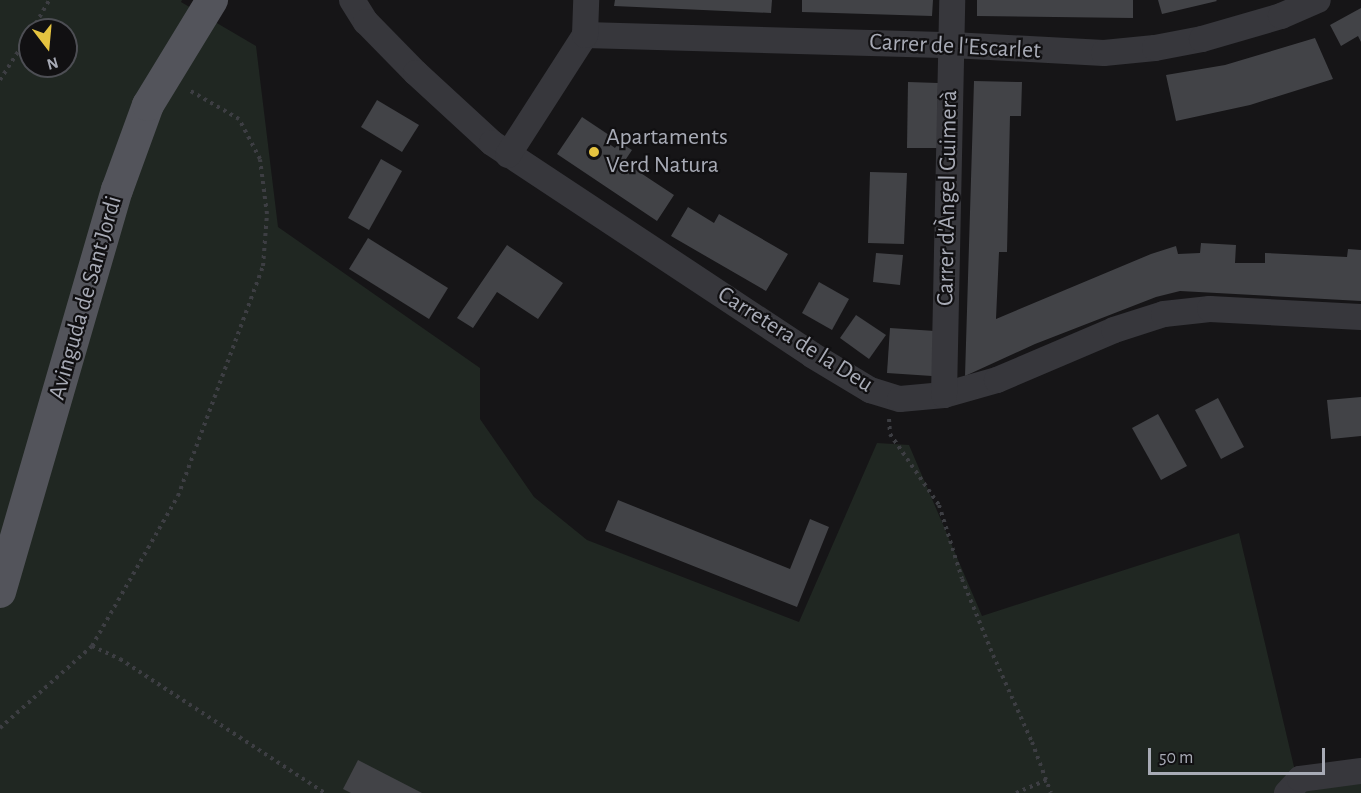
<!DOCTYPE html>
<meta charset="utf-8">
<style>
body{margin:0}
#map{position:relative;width:1361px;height:793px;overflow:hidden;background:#161517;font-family:"Alegreya Sans",sans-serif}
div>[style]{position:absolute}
.green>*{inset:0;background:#202722}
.building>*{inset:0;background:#424347}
.path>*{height:4px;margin-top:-2px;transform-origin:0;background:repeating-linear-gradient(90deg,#3d3e43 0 3px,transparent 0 7.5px)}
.minor>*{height:26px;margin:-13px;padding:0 13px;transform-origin:13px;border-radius:13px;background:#37373c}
.major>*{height:32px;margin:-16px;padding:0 16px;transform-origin:16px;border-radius:16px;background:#53545b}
.dots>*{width:16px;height:16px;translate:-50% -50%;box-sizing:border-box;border:3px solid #111012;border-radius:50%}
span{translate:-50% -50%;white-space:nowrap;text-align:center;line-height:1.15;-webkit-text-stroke:4.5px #111012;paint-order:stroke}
.street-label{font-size:24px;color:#a8abb6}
.poi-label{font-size:24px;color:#a8abb6}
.left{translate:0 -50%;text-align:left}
.north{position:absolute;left:18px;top:18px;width:60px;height:60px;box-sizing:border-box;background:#111012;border:2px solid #4d4e54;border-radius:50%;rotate:164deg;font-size:16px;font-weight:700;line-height:24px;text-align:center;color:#a8abb6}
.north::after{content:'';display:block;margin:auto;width:21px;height:27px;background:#e5c340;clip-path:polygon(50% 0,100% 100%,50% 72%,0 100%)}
.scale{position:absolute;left:1148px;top:748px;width:177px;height:27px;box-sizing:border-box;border:3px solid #a8abb6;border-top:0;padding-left:8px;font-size:18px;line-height:21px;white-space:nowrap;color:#a8abb6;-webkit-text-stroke:4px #111012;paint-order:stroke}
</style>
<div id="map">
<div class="green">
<div style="clip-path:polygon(evenodd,0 0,182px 0,181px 2px,256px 46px,278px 227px,480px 368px,480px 419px,534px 497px,587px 540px,799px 622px,877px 443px,909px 445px,982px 616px,1239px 533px,1295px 771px,1361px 766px,1361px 793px,0 793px,0 0,30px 30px,66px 30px,66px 66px,30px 66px,30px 30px)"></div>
</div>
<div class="building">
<div style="clip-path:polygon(615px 0,772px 0,771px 13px,614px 6px)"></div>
<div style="clip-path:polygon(802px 0,933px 0,932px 16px,802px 12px)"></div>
<div style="clip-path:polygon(977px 0,1133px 0,1133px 18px,977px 16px)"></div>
<div style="clip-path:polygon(1158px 0,1216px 0,1217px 1px,1162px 14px)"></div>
<div style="clip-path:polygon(1361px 8px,1361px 42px,1358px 36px,1341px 46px,1330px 25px)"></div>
<div style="clip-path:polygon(1315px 38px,1333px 79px,1250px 105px,1176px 121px,1166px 75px,1225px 65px)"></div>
<div style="clip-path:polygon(974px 81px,1022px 82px,1021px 116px,1010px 116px,1007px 252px,999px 252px,996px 319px,1151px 254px,1176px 246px,1178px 254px,1200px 253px,1201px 243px,1236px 245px,1235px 263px,1265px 263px,1265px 253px,1347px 257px,1348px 249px,1361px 250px,1361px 301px,1180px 291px,1156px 297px,1035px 344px,965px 376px)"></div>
<div style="clip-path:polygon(908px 82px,938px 83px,937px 148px,907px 148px)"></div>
<div style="clip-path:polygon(377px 100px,419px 125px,402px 152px,361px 127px)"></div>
<div style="clip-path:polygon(582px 117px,609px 135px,605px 141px,615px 148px,619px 142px,632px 150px,624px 162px,674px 195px,657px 221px,557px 154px)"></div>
<div style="clip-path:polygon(381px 159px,402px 171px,369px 230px,348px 218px)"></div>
<div style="clip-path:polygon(870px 172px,907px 173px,904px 244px,868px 243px)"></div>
<div style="clip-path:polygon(688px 207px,714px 223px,719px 214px,788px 254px,766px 291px,671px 236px)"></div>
<div style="clip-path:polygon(368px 238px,448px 288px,429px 319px,349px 269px)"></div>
<div style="clip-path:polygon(507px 245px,563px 283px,538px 319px,497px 292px,473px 328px,457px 318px)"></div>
<div style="clip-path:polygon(876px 253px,903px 255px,900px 285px,873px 282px)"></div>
<div style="clip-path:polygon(819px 282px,849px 299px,832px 330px,802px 313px)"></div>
<div style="clip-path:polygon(856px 315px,886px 335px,869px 359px,840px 338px)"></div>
<div style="clip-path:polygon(890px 328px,935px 331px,932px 376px,887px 373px)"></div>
<div style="clip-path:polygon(1361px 397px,1361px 436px,1331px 439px,1327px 400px)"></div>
<div style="clip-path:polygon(1218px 398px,1244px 447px,1221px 459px,1195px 410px)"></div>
<div style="clip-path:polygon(1158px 414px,1187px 466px,1161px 480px,1132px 428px)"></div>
<div style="clip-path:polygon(618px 500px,790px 569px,810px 519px,829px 527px,797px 607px,605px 531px)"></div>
<div style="clip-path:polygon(358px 760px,422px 793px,351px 793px,343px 789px)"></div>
</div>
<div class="path">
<div style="left:32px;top:30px;width:34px;rotate:-60deg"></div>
<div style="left:0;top:80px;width:56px;rotate:-57.4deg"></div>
<div style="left:889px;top:419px;width:15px;rotate:86deg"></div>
<div style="left:890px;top:434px;width:86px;rotate:55.4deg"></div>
<div style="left:939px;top:505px;width:77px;rotate:72.7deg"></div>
<div style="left:962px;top:579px;width:82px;rotate:67.8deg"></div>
<div style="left:993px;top:655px;width:95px;rotate:65.9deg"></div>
<div style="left:1032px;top:742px;width:54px;rotate:69.6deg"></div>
<div style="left:92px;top:646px;width:31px;rotate:25deg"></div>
<div style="left:120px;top:659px;width:245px;rotate:33.2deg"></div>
<div style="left:0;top:728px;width:123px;rotate:-41.7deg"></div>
<div style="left:92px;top:646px;width:173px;rotate:-60.2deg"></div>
<div style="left:178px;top:496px;width:245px;rotate:-69.7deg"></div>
<div style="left:263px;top:266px;width:52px;rotate:-85.6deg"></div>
<div style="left:267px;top:214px;width:55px;rotate:-97.3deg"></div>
<div style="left:260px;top:159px;width:45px;rotate:-117.7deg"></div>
<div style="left:239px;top:119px;width:58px;rotate:-149.9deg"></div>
<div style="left:1016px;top:793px;width:33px;rotate:-23deg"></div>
</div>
<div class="minor">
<div style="left:352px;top:0;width:26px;rotate:58deg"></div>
<div style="left:366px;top:22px;width:71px;rotate:45.6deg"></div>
<div style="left:416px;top:73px;width:103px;rotate:42.6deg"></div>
<div style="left:492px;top:143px;width:384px;rotate:33.5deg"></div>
<div style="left:812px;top:355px;width:68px;rotate:31.1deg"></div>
<div style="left:870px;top:390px;width:31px;rotate:17deg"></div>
<div style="left:900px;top:399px;width:44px;rotate:-5.2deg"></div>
<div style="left:944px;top:395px;width:55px;rotate:-15.8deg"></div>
<div style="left:997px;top:380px;width:127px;rotate:-23.1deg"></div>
<div style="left:1114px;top:330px;width:52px;rotate:-17.7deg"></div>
<div style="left:1164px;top:314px;width:46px;rotate:-6.2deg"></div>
<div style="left:1210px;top:309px;width:151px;rotate:3deg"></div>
<div style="left:585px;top:35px;width:367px;rotate:1.6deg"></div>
<div style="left:952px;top:45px;width:152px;rotate:3deg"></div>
<div style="left:1104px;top:53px;width:51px;rotate:-5.6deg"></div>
<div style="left:1155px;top:48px;width:48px;rotate:-10.8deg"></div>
<div style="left:1202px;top:39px;width:82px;rotate:-16.2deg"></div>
<div style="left:1281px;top:16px;width:40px;rotate:-23.4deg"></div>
<div style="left:508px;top:155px;width:143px;rotate:-57.3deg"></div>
<div style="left:585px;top:35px;width:35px;rotate:-88deg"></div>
<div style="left:944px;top:395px;width:395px;rotate:-88.8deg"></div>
<div style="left:1287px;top:793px;width:19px;rotate:-47deg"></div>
<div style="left:1300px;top:779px;width:62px;rotate:-7.5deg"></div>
</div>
<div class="major">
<div style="left:0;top:592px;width:419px;rotate:-73.8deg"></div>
<div style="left:117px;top:190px;width:90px;rotate:-70deg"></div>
<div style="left:148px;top:105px;width:123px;rotate:-58.6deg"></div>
</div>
<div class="dots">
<div style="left:594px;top:152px;background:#e5c340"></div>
</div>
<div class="street-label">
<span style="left:955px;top:47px;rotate:3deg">Carrer de l'Escarlet</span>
<span style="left:948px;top:198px;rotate:-89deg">Carrer d'Àngel Guimerà</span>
<span style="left:86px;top:298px;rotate:-74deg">Avinguda de Sant Jordi</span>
<span style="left:795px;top:340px;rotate:32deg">Carretera de la Deu</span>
</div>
<div class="poi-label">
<span class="left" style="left:606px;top:152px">Apartaments<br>Verd Natura</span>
</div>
<div class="north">N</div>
<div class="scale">50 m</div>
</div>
